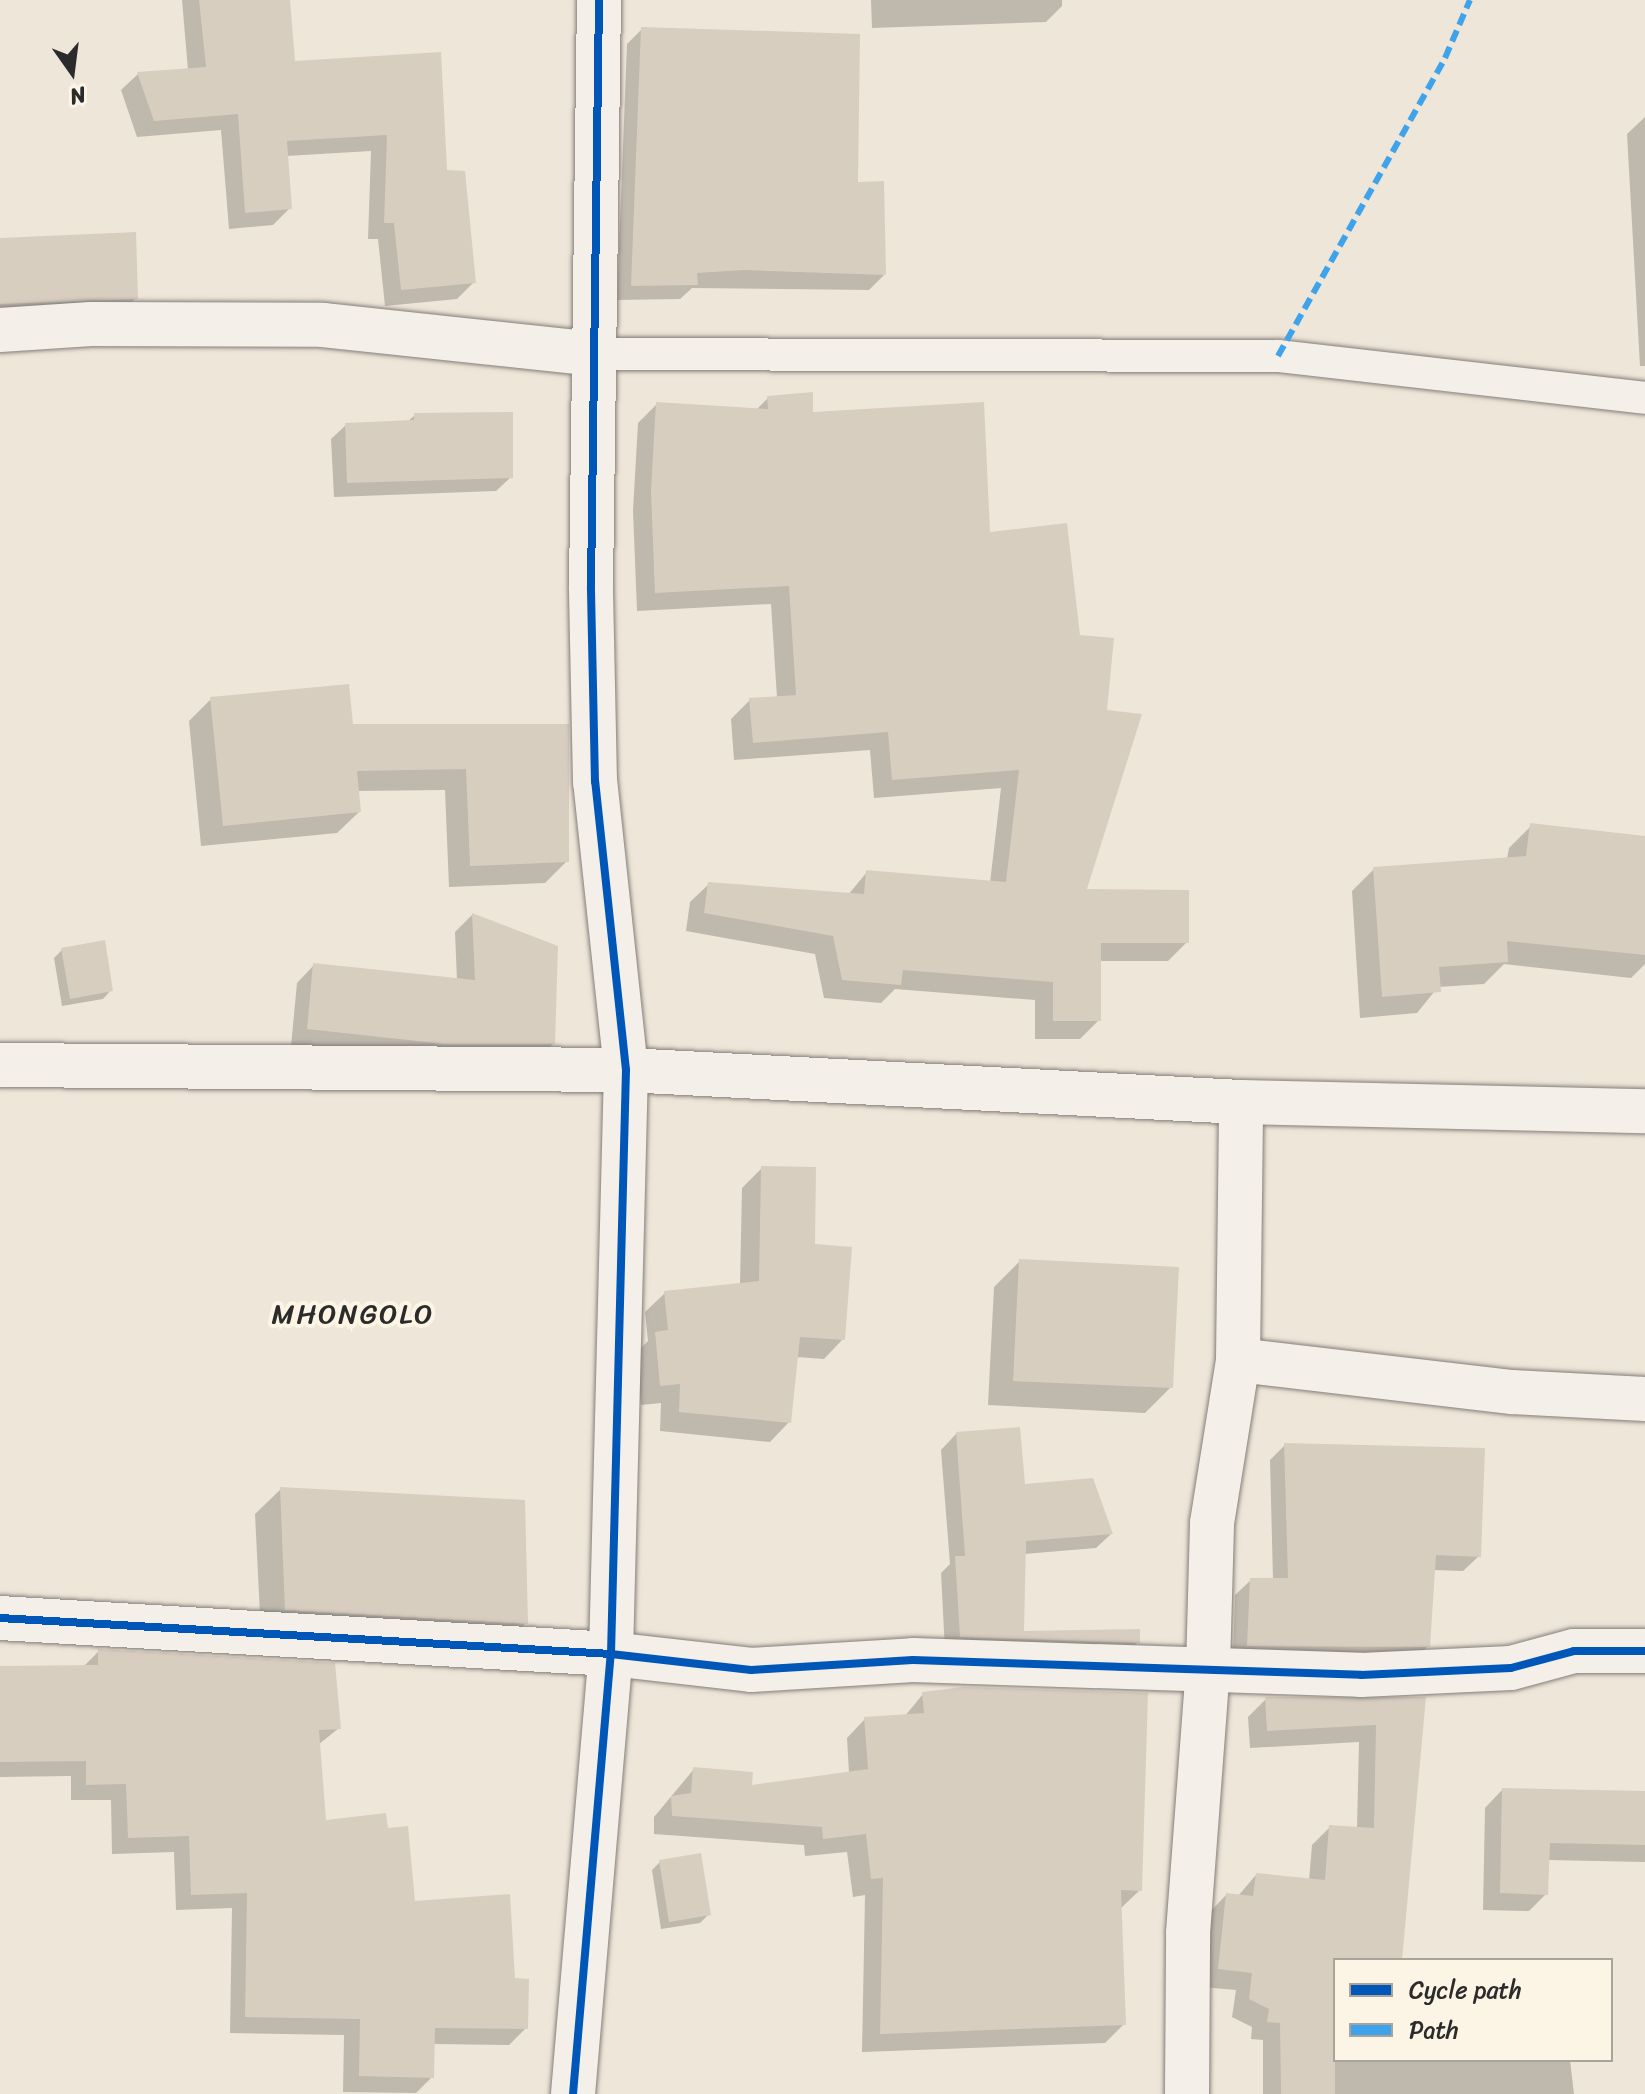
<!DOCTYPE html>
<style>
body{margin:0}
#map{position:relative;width:1645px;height:2094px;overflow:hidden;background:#eee6d9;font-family:Sriracha,sans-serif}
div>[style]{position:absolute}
.shadow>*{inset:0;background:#0003}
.building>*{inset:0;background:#d8cec0}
.roads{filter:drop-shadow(0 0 2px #837f79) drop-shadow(0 0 2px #837f79)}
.lane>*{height:32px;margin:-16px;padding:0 16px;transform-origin:16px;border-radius:16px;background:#f4f0e9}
.street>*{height:44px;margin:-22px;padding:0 22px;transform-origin:22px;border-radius:22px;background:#f4f0e9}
.quiet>*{height:6px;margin-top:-3px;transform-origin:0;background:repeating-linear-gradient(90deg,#3ea3eb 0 12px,transparent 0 18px)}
.cycleway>*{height:8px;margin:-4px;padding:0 4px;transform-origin:4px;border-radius:4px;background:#0057b8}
span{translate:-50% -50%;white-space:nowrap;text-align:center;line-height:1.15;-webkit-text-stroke:8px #fcf5e5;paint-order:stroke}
.quarter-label{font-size:28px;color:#2b2b2b;letter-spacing:2px}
.legend{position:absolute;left:1333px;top:1958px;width:280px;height:104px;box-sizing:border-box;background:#fcf5e5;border:2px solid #a8a49b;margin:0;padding:10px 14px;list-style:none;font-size:24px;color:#2b2b2b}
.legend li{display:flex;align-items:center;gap:16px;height:40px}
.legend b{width:40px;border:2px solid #a8a49b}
.north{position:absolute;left:32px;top:32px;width:80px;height:80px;-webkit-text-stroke:6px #fcf5e5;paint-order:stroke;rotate:166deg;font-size:22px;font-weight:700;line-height:32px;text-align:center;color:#2b2b2b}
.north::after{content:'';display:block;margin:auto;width:28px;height:36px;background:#2b2b2b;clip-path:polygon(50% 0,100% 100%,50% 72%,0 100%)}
</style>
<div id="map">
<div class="shadow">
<div style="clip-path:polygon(182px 0,288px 0,293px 63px,445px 172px,474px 282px,457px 299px,385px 306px,378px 239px,368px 239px,371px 151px,286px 156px,290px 208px,273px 225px,229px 229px,221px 130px,137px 137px,121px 90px,138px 74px,188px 70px)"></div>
<div style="clip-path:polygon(871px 0,1062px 0,1062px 6px,1046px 22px,872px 28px)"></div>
<div style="clip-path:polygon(642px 29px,856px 184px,884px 275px,869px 290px,692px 288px,680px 299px,617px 300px,627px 44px)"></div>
<div style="clip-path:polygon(1645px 117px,1645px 366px,1640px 366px,1627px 134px)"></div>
<div style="clip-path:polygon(0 240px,136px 298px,118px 315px,0 320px)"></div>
<div style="clip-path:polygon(768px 398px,811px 414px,988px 534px,1084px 891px,1187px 942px,1168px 961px,1099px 961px,1099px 1020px,1080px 1039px,1035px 1039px,1035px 1000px,895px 989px,881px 1003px,824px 998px,815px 954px,686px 931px,690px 902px,709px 884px,848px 895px,867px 872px,990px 883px,1001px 788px,874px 798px,870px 750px,734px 760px,731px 719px,750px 700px,777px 698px,771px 604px,637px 611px,633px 511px,638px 423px,657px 404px,756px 410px)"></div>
<div style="clip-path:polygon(415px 415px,511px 477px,496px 491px,334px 497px,331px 439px,346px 425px,407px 422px)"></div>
<div style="clip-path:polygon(211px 699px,351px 726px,567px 726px,567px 861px,545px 883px,449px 887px,445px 790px,357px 791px,359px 812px,337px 833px,201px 846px,189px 721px)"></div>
<div style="clip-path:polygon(1531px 826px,1645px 838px,1645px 964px,1631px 978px,1504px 964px,1484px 984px,1438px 987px,1417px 1013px,1360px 1018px,1352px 891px,1374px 869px,1507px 859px,1509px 848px)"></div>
<div style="clip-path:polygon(472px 915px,553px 1044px,536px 1061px,291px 1046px,297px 983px,314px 965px,457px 981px,455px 932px)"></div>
<div style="clip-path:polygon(62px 950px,111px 990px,103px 999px,62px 1006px,54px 958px)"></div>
<div style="clip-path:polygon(762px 1168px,812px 1246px,843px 1339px,824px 1359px,796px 1357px,789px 1422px,770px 1442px,660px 1431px,661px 1403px,641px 1405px,636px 1353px,648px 1341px,645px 1312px,665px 1293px,740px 1285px,742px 1188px)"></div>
<div style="clip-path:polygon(1020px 1261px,1171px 1387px,1145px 1413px,988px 1405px,994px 1287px)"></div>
<div style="clip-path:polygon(956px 1434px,1023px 1486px,1111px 1534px,1096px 1548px,1024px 1554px,1022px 1633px,1138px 1642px,1123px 1657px,945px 1651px,941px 1573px,950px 1564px,941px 1450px)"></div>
<div style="clip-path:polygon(1285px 1445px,1479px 1556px,1463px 1571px,1433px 1570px,1428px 1646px,1413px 1661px,1233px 1661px,1235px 1595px,1251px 1580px,1273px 1580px,1270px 1460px)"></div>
<div style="clip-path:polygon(281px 1489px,526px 1623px,500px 1649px,261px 1635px,255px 1514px)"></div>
<div style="clip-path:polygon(99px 1651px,339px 1728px,318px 1745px,325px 1822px,386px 1830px,413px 1903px,514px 1980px,526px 2028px,509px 2045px,433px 2044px,432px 2077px,416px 2093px,343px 2092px,344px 2035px,230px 2033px,232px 1908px,176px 1910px,174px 1852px,112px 1854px,111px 1800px,71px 1800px,71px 1776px,0 1777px,0 1668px,82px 1668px)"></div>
<div style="clip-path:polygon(923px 1694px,1140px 1890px,1120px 1909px,1124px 2024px,1105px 2043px,862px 2052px,865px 1895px,853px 1897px,847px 1852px,805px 1856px,804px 1845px,654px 1834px,654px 1817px,694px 1769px,749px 1787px,849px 1773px,847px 1738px,865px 1719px,905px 1716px)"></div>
<div style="clip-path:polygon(1266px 1699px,1424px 1699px,1401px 1960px,1335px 1960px,1335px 2060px,1570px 2060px,1574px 2094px,1263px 2094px,1263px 2040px,1251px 2039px,1252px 2027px,1232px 2017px,1236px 1990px,1201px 1987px,1209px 1913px,1226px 1895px,1238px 1896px,1256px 1875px,1309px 1881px,1312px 1845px,1330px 1827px,1357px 1829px,1359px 1742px,1250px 1748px,1248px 1717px)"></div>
<div style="clip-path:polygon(1502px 1790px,1645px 1793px,1645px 1862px,1548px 1860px,1546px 1894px,1529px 1911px,1483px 1910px,1485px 1808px)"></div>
<div style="clip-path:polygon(660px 1862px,709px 1914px,700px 1923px,661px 1929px,652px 1870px)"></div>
</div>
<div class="building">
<div style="clip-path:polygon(199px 0,290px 0,295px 61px,441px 52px,447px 170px,465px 171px,476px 283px,401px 290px,394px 223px,384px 223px,387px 135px,287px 141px,292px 209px,245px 213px,238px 114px,154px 121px,137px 72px,206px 67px)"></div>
<div style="clip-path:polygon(641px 27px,860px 34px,858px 182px,884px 181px,886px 275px,744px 270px,697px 273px,698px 285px,631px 286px)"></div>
<div style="clip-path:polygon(136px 232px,138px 299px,0 304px,0 238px)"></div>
<div style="clip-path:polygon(813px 392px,813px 412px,984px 402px,990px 532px,1067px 523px,1080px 635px,1114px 638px,1107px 710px,1142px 714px,1087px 889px,1189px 890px,1189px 943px,1101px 943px,1101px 1021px,1053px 1021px,1053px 982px,903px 970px,901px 985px,842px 980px,833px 936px,704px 913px,708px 882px,864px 894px,866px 870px,1006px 882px,1019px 770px,892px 780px,888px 732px,753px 743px,749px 698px,796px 695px,789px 586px,655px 593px,651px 491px,656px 402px,768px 409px,767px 396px)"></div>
<div style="clip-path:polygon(513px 412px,513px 478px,347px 483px,345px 423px,414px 420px,414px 413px)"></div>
<div style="clip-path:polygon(349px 684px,353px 724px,569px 724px,569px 862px,470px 866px,466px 769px,357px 771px,361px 812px,223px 826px,210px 697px)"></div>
<div style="clip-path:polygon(1530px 823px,1645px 836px,1645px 955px,1507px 941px,1508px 962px,1439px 967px,1441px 992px,1382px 997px,1373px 867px,1526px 856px)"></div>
<div style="clip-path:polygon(472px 913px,558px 946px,555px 1044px,445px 1044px,307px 1029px,313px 963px,475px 980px)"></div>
<div style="clip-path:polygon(105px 940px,113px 991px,70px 999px,61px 948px)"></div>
<div style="clip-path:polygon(761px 1166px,816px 1167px,815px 1244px,852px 1247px,845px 1340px,800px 1337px,791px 1423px,679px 1412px,680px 1384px,660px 1386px,655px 1332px,668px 1330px,664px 1291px,759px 1281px)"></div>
<div style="clip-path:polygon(1019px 1259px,1179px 1267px,1173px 1388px,1013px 1381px)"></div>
<div style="clip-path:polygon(1020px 1427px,1025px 1484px,1093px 1478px,1113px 1534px,1026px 1541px,1024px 1631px,1140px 1629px,1140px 1643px,960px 1637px,955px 1556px,965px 1556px,956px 1432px)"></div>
<div style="clip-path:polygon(1284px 1443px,1485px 1448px,1481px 1557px,1436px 1555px,1430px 1647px,1247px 1646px,1250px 1578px,1288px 1578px)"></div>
<div style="clip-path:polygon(280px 1487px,525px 1500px,528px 1624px,285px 1610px)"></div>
<div style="clip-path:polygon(98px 1649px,335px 1663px,341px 1729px,319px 1730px,326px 1820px,386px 1813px,388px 1828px,408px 1826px,415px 1901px,510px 1894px,515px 1978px,529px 1979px,528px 2029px,435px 2028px,434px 2078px,359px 2076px,360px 2019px,245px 2017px,247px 1893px,191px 1895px,189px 1836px,128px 1838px,126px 1784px,86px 1785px,86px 1761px,0 1762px,0 1666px,98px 1665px)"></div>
<div style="clip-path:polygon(963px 1687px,1148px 1693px,1142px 1891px,1121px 1890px,1126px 2025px,880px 2034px,883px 1878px,871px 1879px,866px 1834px,823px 1839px,822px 1827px,672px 1816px,671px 1796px,691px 1793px,693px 1767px,753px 1772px,752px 1785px,868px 1769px,864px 1717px,924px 1713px,922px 1692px)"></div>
<div style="clip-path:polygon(1265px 1697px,1426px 1697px,1402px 1960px,1335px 1960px,1335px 2094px,1281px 2094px,1280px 2023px,1267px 2022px,1269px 2009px,1249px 1999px,1252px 1973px,1218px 1969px,1226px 1893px,1253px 1896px,1256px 1873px,1325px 1880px,1329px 1825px,1374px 1828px,1376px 1725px,1267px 1731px)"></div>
<div style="clip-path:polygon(1502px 1788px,1645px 1791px,1645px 1845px,1550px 1843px,1548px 1895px,1500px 1893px)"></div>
<div style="clip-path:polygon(701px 1853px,711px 1915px,669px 1922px,659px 1860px)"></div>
</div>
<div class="roads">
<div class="lane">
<div style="left:596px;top:354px;width:682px;rotate:0.17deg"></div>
<div style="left:1278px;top:356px;width:369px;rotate:6.5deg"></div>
</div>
<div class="street">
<div style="left:0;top:330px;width:91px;rotate:-3.8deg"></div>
<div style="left:91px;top:324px;width:232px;rotate:0.2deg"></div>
<div style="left:323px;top:325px;width:275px;rotate:6.1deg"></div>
<div style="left:0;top:1065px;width:626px;rotate:0.46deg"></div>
<div style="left:626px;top:1070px;width:616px;rotate:2.98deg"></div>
<div style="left:1241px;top:1102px;width:404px;rotate:1.3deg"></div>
<div style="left:1238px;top:1360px;width:276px;rotate:6.7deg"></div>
<div style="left:1512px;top:1392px;width:133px;rotate:3deg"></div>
<div style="left:0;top:1618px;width:612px;rotate:3.37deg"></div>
<div style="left:611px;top:1654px;width:141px;rotate:6.5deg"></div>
<div style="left:751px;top:1670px;width:162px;rotate:-3.5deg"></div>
<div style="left:913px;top:1660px;width:448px;rotate:1.9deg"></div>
<div style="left:1361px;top:1675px;width:150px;rotate:-2.7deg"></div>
<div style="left:1511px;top:1668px;width:65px;rotate:-15.1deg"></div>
<div style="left:1574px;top:1651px;width:71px"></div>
<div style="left:573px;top:2094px;width:442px;rotate:-85.1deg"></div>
<div style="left:611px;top:1654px;width:584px;rotate:-88.53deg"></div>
<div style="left:626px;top:1070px;width:290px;rotate:-96.1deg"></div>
<div style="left:595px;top:782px;width:196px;rotate:-91.2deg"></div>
<div style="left:591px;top:586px;width:586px;rotate:-89.22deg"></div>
<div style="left:1187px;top:2094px;width:161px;rotate:-89.6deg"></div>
<div style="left:1188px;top:1933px;width:266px;rotate:-85.7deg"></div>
<div style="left:1208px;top:1668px;width:145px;rotate:-88.4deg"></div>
<div style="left:1212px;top:1523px;width:165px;rotate:-80.9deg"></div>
<div style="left:1238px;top:1360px;width:258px;rotate:-89.3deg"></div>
</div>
</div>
<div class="quiet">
<div style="left:1278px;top:356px;width:342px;rotate:-60.7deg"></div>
<div style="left:1445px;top:58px;width:63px;rotate:-66.7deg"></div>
</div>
<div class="cycleway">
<div style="left:0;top:1618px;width:612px;rotate:3.37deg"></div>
<div style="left:611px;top:1654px;width:141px;rotate:6.5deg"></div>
<div style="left:751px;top:1670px;width:162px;rotate:-3.5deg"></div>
<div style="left:913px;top:1660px;width:448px;rotate:1.9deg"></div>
<div style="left:1361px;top:1675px;width:150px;rotate:-2.7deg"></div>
<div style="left:1511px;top:1668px;width:65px;rotate:-15.1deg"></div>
<div style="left:1574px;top:1651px;width:71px"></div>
<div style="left:573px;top:2094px;width:442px;rotate:-85.1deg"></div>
<div style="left:611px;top:1654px;width:584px;rotate:-88.53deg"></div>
<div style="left:626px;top:1070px;width:290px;rotate:-96.1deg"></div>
<div style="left:595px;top:782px;width:196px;rotate:-91.2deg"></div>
<div style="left:591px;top:586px;width:586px;rotate:-89.22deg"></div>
</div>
<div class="quarter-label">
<span style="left:353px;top:1314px">MHONGOLO</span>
</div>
<ul class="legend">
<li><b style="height:10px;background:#0057b8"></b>Cycle path</li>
<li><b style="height:10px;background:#3ea3eb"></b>Path</li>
</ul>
<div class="north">N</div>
</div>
